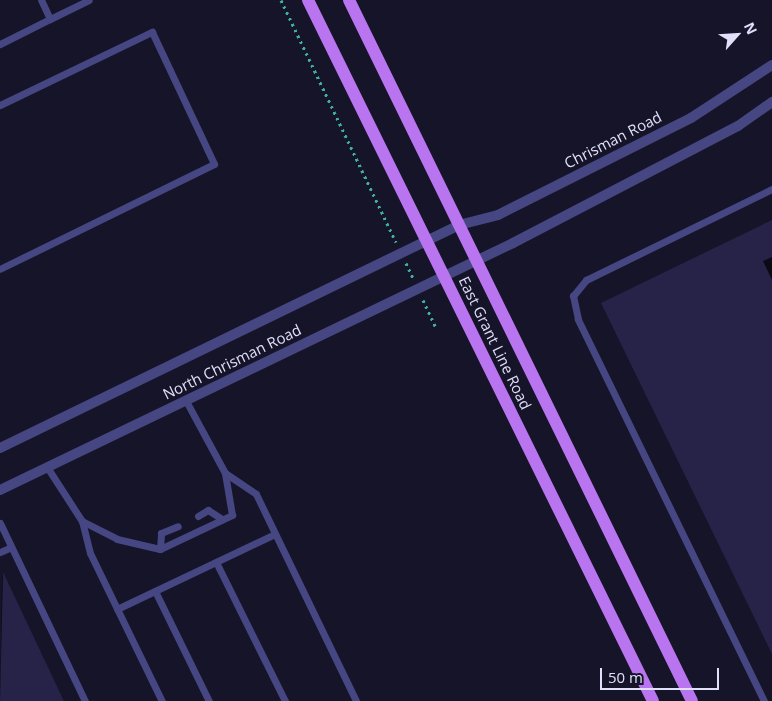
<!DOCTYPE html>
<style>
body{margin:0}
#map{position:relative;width:772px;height:701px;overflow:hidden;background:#161429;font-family:"Open Sans",sans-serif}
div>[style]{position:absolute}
.shadow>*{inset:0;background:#0007}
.building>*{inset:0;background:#272248}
.path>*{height:3px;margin-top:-1.5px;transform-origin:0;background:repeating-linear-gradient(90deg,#40b0a1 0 2.5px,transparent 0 6.5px)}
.service>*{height:7px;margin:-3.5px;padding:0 3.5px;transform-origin:3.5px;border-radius:3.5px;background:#454682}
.minor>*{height:10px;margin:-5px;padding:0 5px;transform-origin:5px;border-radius:5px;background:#454682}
.primary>*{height:12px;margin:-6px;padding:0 6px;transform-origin:6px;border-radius:6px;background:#b974ef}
span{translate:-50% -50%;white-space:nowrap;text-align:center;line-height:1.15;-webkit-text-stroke:4.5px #161429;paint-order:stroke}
.street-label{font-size:15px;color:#e1e0fb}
.north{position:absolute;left:712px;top:10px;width:50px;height:50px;-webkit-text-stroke:4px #161429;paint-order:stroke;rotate:64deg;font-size:14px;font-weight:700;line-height:20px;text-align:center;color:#e1e0fb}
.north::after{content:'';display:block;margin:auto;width:18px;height:22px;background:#e1e0fb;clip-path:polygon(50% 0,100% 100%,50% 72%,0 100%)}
.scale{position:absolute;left:600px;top:668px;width:119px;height:22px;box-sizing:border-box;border:2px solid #e1e0fb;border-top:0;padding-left:6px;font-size:15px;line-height:18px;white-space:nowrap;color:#e1e0fb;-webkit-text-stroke:4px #161429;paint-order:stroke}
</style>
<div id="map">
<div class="shadow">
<div style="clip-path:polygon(772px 221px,772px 651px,603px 303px)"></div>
<div style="clip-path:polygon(2px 574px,9px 586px,64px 701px,0 701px)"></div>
</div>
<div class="building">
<div style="clip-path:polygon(772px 220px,772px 257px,763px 261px,772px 280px,772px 654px,601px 303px)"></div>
<div style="clip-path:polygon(3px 572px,64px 701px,0 701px)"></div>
</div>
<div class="path">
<div style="left:281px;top:0;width:268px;rotate:64.6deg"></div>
<div style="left:406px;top:263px;width:17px;rotate:65deg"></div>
<div style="left:423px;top:300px;width:31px;rotate:65deg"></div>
</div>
<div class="service">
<div style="left:50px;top:19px;width:43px;rotate:-26deg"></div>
<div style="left:0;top:44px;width:56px;rotate:-26.6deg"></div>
<div style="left:50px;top:19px;width:21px;rotate:-115deg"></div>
<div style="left:0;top:105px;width:169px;rotate:-25.7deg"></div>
<div style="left:152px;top:32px;width:146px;rotate:64.8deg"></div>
<div style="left:214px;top:164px;width:238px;rotate:153.9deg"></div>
<div style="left:47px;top:467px;width:64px;rotate:57.1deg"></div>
<div style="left:82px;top:521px;width:39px;rotate:27deg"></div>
<div style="left:117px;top:539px;width:44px;rotate:13.1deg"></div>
<div style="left:160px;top:549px;width:80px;rotate:-25.3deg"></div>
<div style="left:232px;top:515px;width:43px;rotate:-99.5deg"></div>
<div style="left:225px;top:473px;width:82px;rotate:-118.4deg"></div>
<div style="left:225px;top:473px;width:37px;rotate:34deg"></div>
<div style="left:256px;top:494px;width:230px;rotate:64.2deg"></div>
<div style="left:198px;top:516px;width:12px;rotate:-31deg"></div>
<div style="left:208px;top:510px;width:17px;rotate:33deg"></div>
<div style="left:82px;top:521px;width:33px;rotate:76deg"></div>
<div style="left:90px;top:553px;width:165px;rotate:64.1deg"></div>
<div style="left:0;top:523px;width:197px;rotate:64.5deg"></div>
<div style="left:160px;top:549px;width:16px;rotate:-86deg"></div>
<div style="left:161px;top:533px;width:18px;rotate:-22deg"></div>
<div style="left:0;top:552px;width:10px;rotate:-24deg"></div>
<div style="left:216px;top:562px;width:155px;rotate:63.6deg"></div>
<div style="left:155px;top:591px;width:123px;rotate:63.9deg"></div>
<div style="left:117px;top:609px;width:175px;rotate:-25.4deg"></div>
<div style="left:764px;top:701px;width:425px;rotate:-116deg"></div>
<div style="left:578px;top:319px;width:24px;rotate:-102deg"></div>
<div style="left:573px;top:296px;width:21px;rotate:-51deg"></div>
<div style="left:586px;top:280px;width:207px;rotate:-26.1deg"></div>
</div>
<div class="minor">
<div style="left:0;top:448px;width:510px;rotate:-25.91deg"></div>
<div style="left:459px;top:225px;width:40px;rotate:-14.4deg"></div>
<div style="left:498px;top:215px;width:216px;rotate:-26.7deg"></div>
<div style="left:691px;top:118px;width:97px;rotate:-33.2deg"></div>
<div style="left:0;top:490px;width:569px;rotate:-25.71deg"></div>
<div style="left:513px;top:243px;width:254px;rotate:-27.5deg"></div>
<div style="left:738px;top:126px;width:42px;rotate:-35.2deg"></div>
</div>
<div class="primary">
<div style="left:308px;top:0;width:781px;rotate:63.8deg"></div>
<div style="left:349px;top:0;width:780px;rotate:63.93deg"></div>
</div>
<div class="street-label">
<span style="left:613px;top:140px;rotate:-27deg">Chrisman Road</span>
<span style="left:495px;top:343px;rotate:64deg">East Grant Line Road</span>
<span style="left:232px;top:362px;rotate:-26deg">North Chrisman Road</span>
</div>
<div class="north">N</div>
<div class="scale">50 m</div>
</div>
